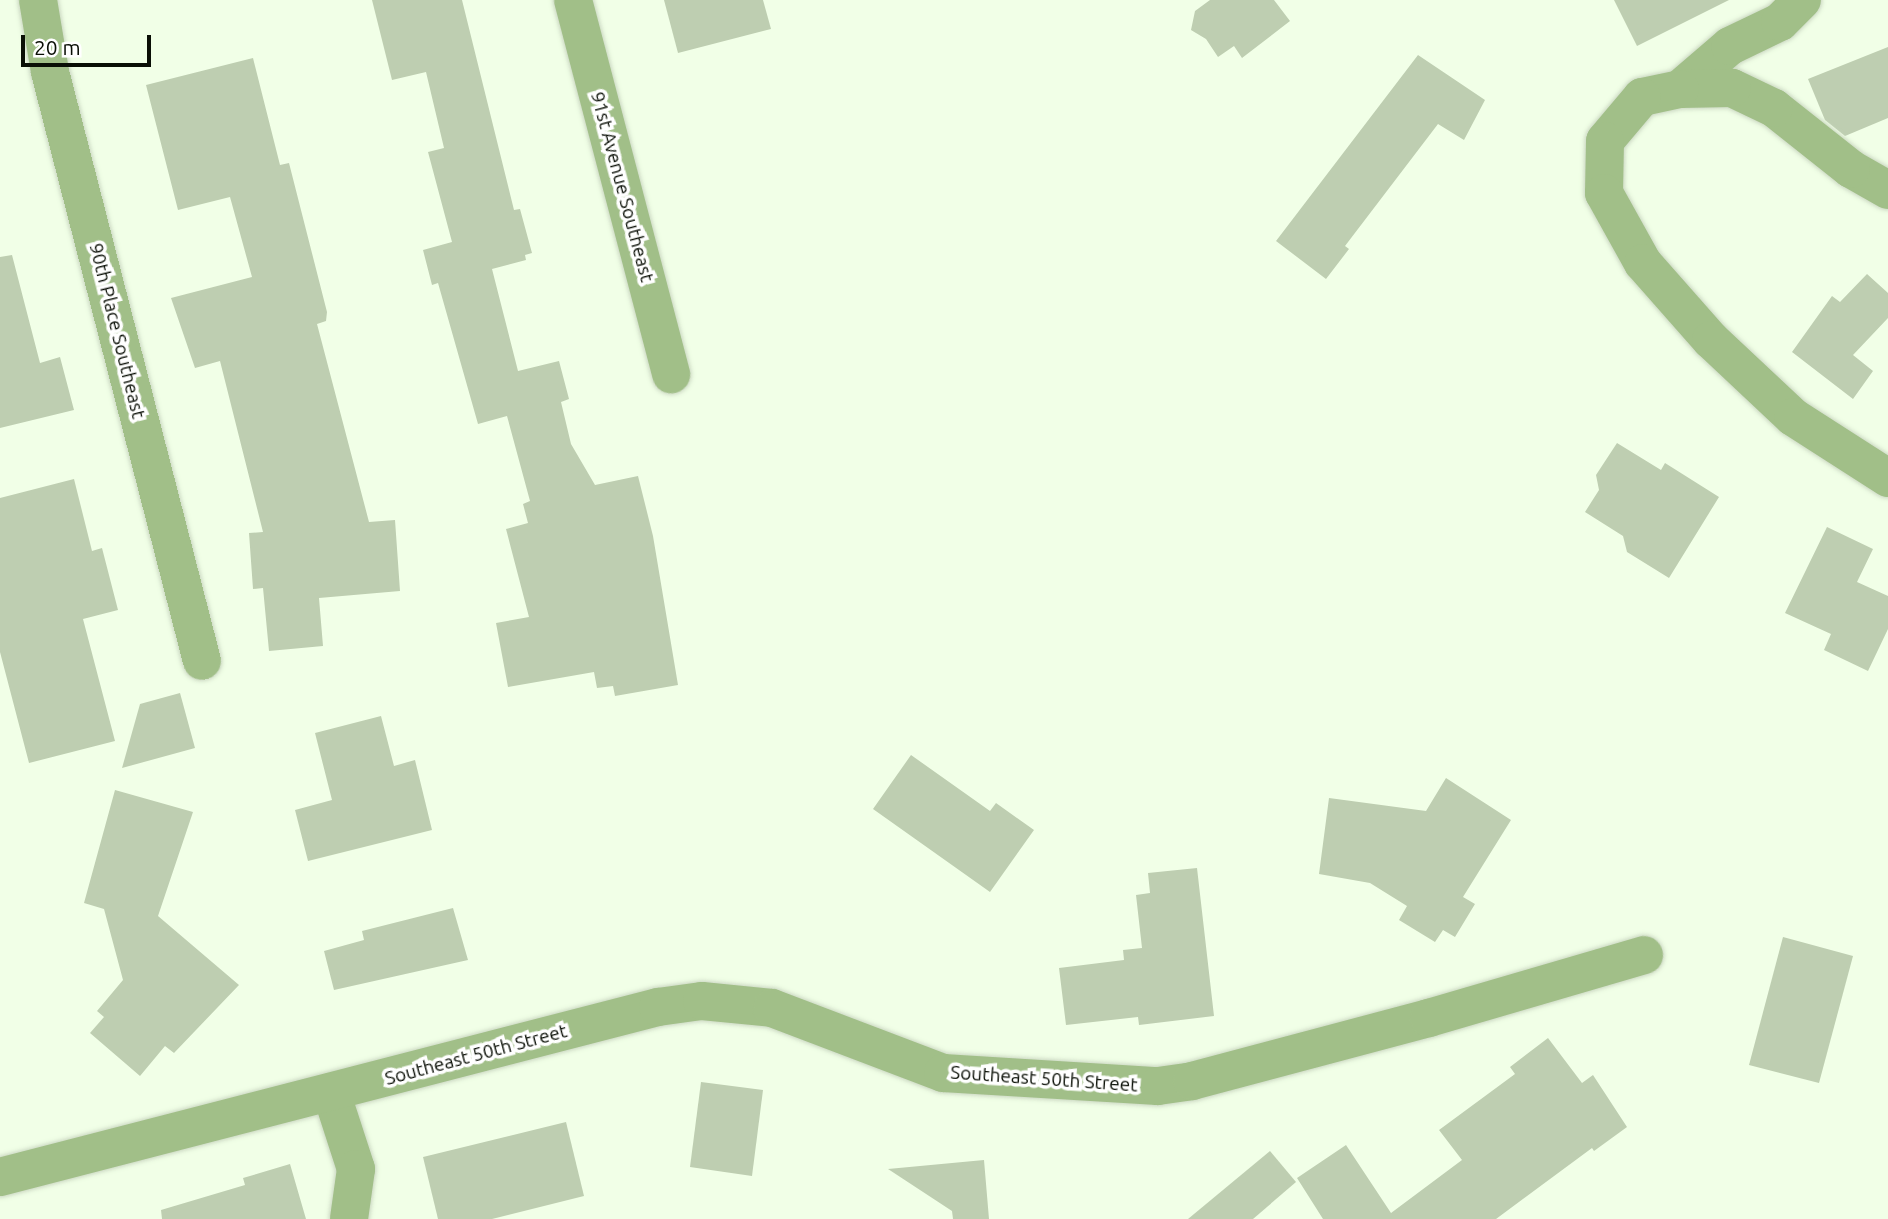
<!DOCTYPE html>
<style>
body{margin:0}
#map{position:relative;width:1888px;height:1219px;overflow:hidden;background:#f1ffe7;font-family:Ubuntu,sans-serif}
div>[style]{position:absolute}
.building>*{inset:0;background:#beceb1}
.roads{filter:drop-shadow(0 0 2px #ccd9c3) drop-shadow(0 0 2px #ccd9c3)}
.street>*{height:38px;margin:-19px;padding:0 19px;transform-origin:19px;border-radius:19px;background:#a1bf88}
span{translate:-50% -50%;white-space:nowrap;text-align:center;line-height:1.15;-webkit-text-stroke:7px #fff;paint-order:stroke}
.street-label{font-size:19px;color:#0a0f06}
.scale{position:absolute;left:21px;top:35px;width:130px;height:32px;box-sizing:border-box;border:4px solid #0a0f06;border-top:0;padding-left:9px;font-size:21px;line-height:24px;white-space:nowrap;color:#0a0f06;-webkit-text-stroke:5px #fff;paint-order:stroke}
</style>
<div id="map">
<div class="building">
<div style="clip-path:polygon(372px 0,462px 0,514px 210px,520px 209px,532px 253px,525px 255px,526px 260px,492px 269px,518px 371px,559px 361px,569px 399px,561px 402px,571px 444px,595px 485px,638px 476px,653px 536px,678px 685px,615px 696px,613px 686px,597px 688px,594px 672px,508px 687px,496px 623px,529px 617px,506px 529px,528px 523px,523px 504px,530px 501px,507px 416px,478px 424px,438px 283px,432px 285px,423px 250px,452px 242px,428px 152px,444px 148px,426px 72px,392px 80px)"></div>
<div style="clip-path:polygon(664px 0,763px 0,771px 29px,678px 53px)"></div>
<div style="clip-path:polygon(1210px 0,1274px 0,1290px 21px,1242px 58px,1234px 46px,1218px 57px,1206px 39px,1191px 30px,1195px 11px)"></div>
<div style="clip-path:polygon(1614px 0,1729px 0,1637px 46px)"></div>
<div style="clip-path:polygon(1888px 47px,1888px 118px,1845px 136px,1825px 120px,1808px 79px)"></div>
<div style="clip-path:polygon(1418px 55px,1485px 100px,1464px 140px,1438px 124px,1345px 246px,1349px 249px,1326px 279px,1276px 241px)"></div>
<div style="clip-path:polygon(253px 58px,280px 165px,289px 163px,327px 312px,326px 321px,317px 324px,369px 522px,395px 520px,400px 591px,319px 598px,323px 646px,269px 651px,263px 588px,253px 589px,249px 533px,263px 532px,220px 361px,195px 368px,171px 298px,252px 277px,230px 197px,178px 210px,146px 85px)"></div>
<div style="clip-path:polygon(12px 255px,40px 363px,60px 357px,74px 410px,0 428px,0 257px)"></div>
<div style="clip-path:polygon(1867px 274px,1888px 293px,1888px 318px,1853px 355px,1873px 371px,1853px 399px,1792px 352px,1832px 296px,1840px 302px)"></div>
<div style="clip-path:polygon(1617px 443px,1661px 470px,1665px 463px,1719px 497px,1669px 578px,1627px 552px,1623px 536px,1585px 512px,1599px 490px,1596px 475px)"></div>
<div style="clip-path:polygon(74px 479px,92px 551px,102px 548px,118px 610px,83px 619px,115px 741px,29px 763px,0 652px,0 498px)"></div>
<div style="clip-path:polygon(1827px 527px,1873px 549px,1857px 582px,1888px 596px,1888px 629px,1868px 671px,1824px 650px,1831px 634px,1785px 613px)"></div>
<div style="clip-path:polygon(180px 693px,195px 748px,122px 768px,140px 704px)"></div>
<div style="clip-path:polygon(381px 716px,394px 766px,415px 760px,432px 830px,308px 861px,295px 810px,332px 800px,315px 733px)"></div>
<div style="clip-path:polygon(911px 755px,990px 811px,996px 803px,1034px 830px,990px 892px,873px 809px)"></div>
<div style="clip-path:polygon(1446px 778px,1511px 820px,1463px 897px,1475px 904px,1455px 937px,1443px 930px,1435px 942px,1399px 920px,1407px 906px,1370px 883px,1319px 874px,1329px 798px,1426px 811px)"></div>
<div style="clip-path:polygon(115px 790px,193px 812px,158px 916px,239px 985px,174px 1053px,165px 1046px,140px 1076px,90px 1033px,104px 1017px,97px 1011px,123px 980px,104px 909px,84px 903px)"></div>
<div style="clip-path:polygon(1197px 868px,1214px 1016px,1139px 1025px,1138px 1017px,1066px 1025px,1059px 968px,1124px 960px,1123px 950px,1142px 948px,1136px 895px,1150px 893px,1148px 873px)"></div>
<div style="clip-path:polygon(453px 908px,468px 960px,334px 990px,324px 951px,364px 940px,362px 931px)"></div>
<div style="clip-path:polygon(1783px 937px,1853px 956px,1819px 1083px,1749px 1065px)"></div>
<div style="clip-path:polygon(1548px 1038px,1582px 1083px,1593px 1075px,1627px 1127px,1594px 1151px,1592px 1148px,1496px 1219px,1323px 1219px,1297px 1178px,1346px 1145px,1391px 1213px,1462px 1160px,1439px 1130px,1515px 1074px,1510px 1067px)"></div>
<div style="clip-path:polygon(701px 1082px,763px 1090px,752px 1176px,690px 1167px)"></div>
<div style="clip-path:polygon(566px 1122px,584px 1196px,492px 1219px,438px 1219px,423px 1157px)"></div>
<div style="clip-path:polygon(1270px 1151px,1296px 1182px,1253px 1219px,1188px 1219px)"></div>
<div style="clip-path:polygon(984px 1160px,989px 1219px,953px 1219px,952px 1211px,888px 1169px)"></div>
<div style="clip-path:polygon(290px 1164px,306px 1219px,162px 1219px,161px 1210px,245px 1185px,243px 1178px)"></div>
</div>
<div class="roads">
<div class="street">
<div style="left:38px;top:0;width:73px;rotate:80.5deg"></div>
<div style="left:50px;top:72px;width:608px;rotate:75.53deg"></div>
<div style="left:573px;top:0;width:387px;rotate:75.3deg"></div>
<div style="left:1680px;top:89px;width:66px;rotate:-40.7deg"></div>
<div style="left:1730px;top:46px;width:55px;rotate:-25.6deg"></div>
<div style="left:1780px;top:22px;width:31px;rotate:-45deg"></div>
<div style="left:1888px;top:190px;width:43px;rotate:-150.4deg"></div>
<div style="left:1851px;top:169px;width:98px;rotate:-141.6deg"></div>
<div style="left:1774px;top:108px;width:47px;rotate:-154.5deg"></div>
<div style="left:1732px;top:88px;width:52px;rotate:178.9deg"></div>
<div style="left:1680px;top:89px;width:39px;rotate:168deg"></div>
<div style="left:1642px;top:97px;width:57px;rotate:130.1deg"></div>
<div style="left:1605px;top:141px;width:52px;rotate:91.1deg"></div>
<div style="left:1604px;top:193px;width:80px;rotate:60.9deg"></div>
<div style="left:1643px;top:263px;width:103px;rotate:48.6deg"></div>
<div style="left:1711px;top:340px;width:112px;rotate:43.2deg"></div>
<div style="left:1793px;top:417px;width:113px;rotate:32.7deg"></div>
<div style="left:331px;top:1092px;width:81px;rotate:72deg"></div>
<div style="left:356px;top:1169px;width:50px;rotate:98deg"></div>
<div style="left:0;top:1177px;width:680px;rotate:-14.49deg"></div>
<div style="left:658px;top:1007px;width:44px;rotate:-7.8deg"></div>
<div style="left:702px;top:1001px;width:70px;rotate:5.7deg"></div>
<div style="left:772px;top:1008px;width:183px;rotate:20.8deg"></div>
<div style="left:943px;top:1073px;width:215px;rotate:3.5deg"></div>
<div style="left:1158px;top:1086px;width:34px;rotate:-8deg"></div>
<div style="left:1192px;top:1081px;width:245px;rotate:-14.9deg"></div>
<div style="left:1429px;top:1018px;width:224px;rotate:-16.3deg"></div>
</div>
</div>
<div class="street-label">
<span style="left:622px;top:187px;rotate:75deg">91st Avenue Southeast</span>
<span style="left:117px;top:331px;rotate:76deg">90th Place Southeast</span>
<span style="left:476px;top:1055px;rotate:-15deg">Southeast 50th Street</span>
<span style="left:1044px;top:1079px;rotate:4deg">Southeast 50th Street</span>
</div>
<div class="scale">20 m</div>
</div>
